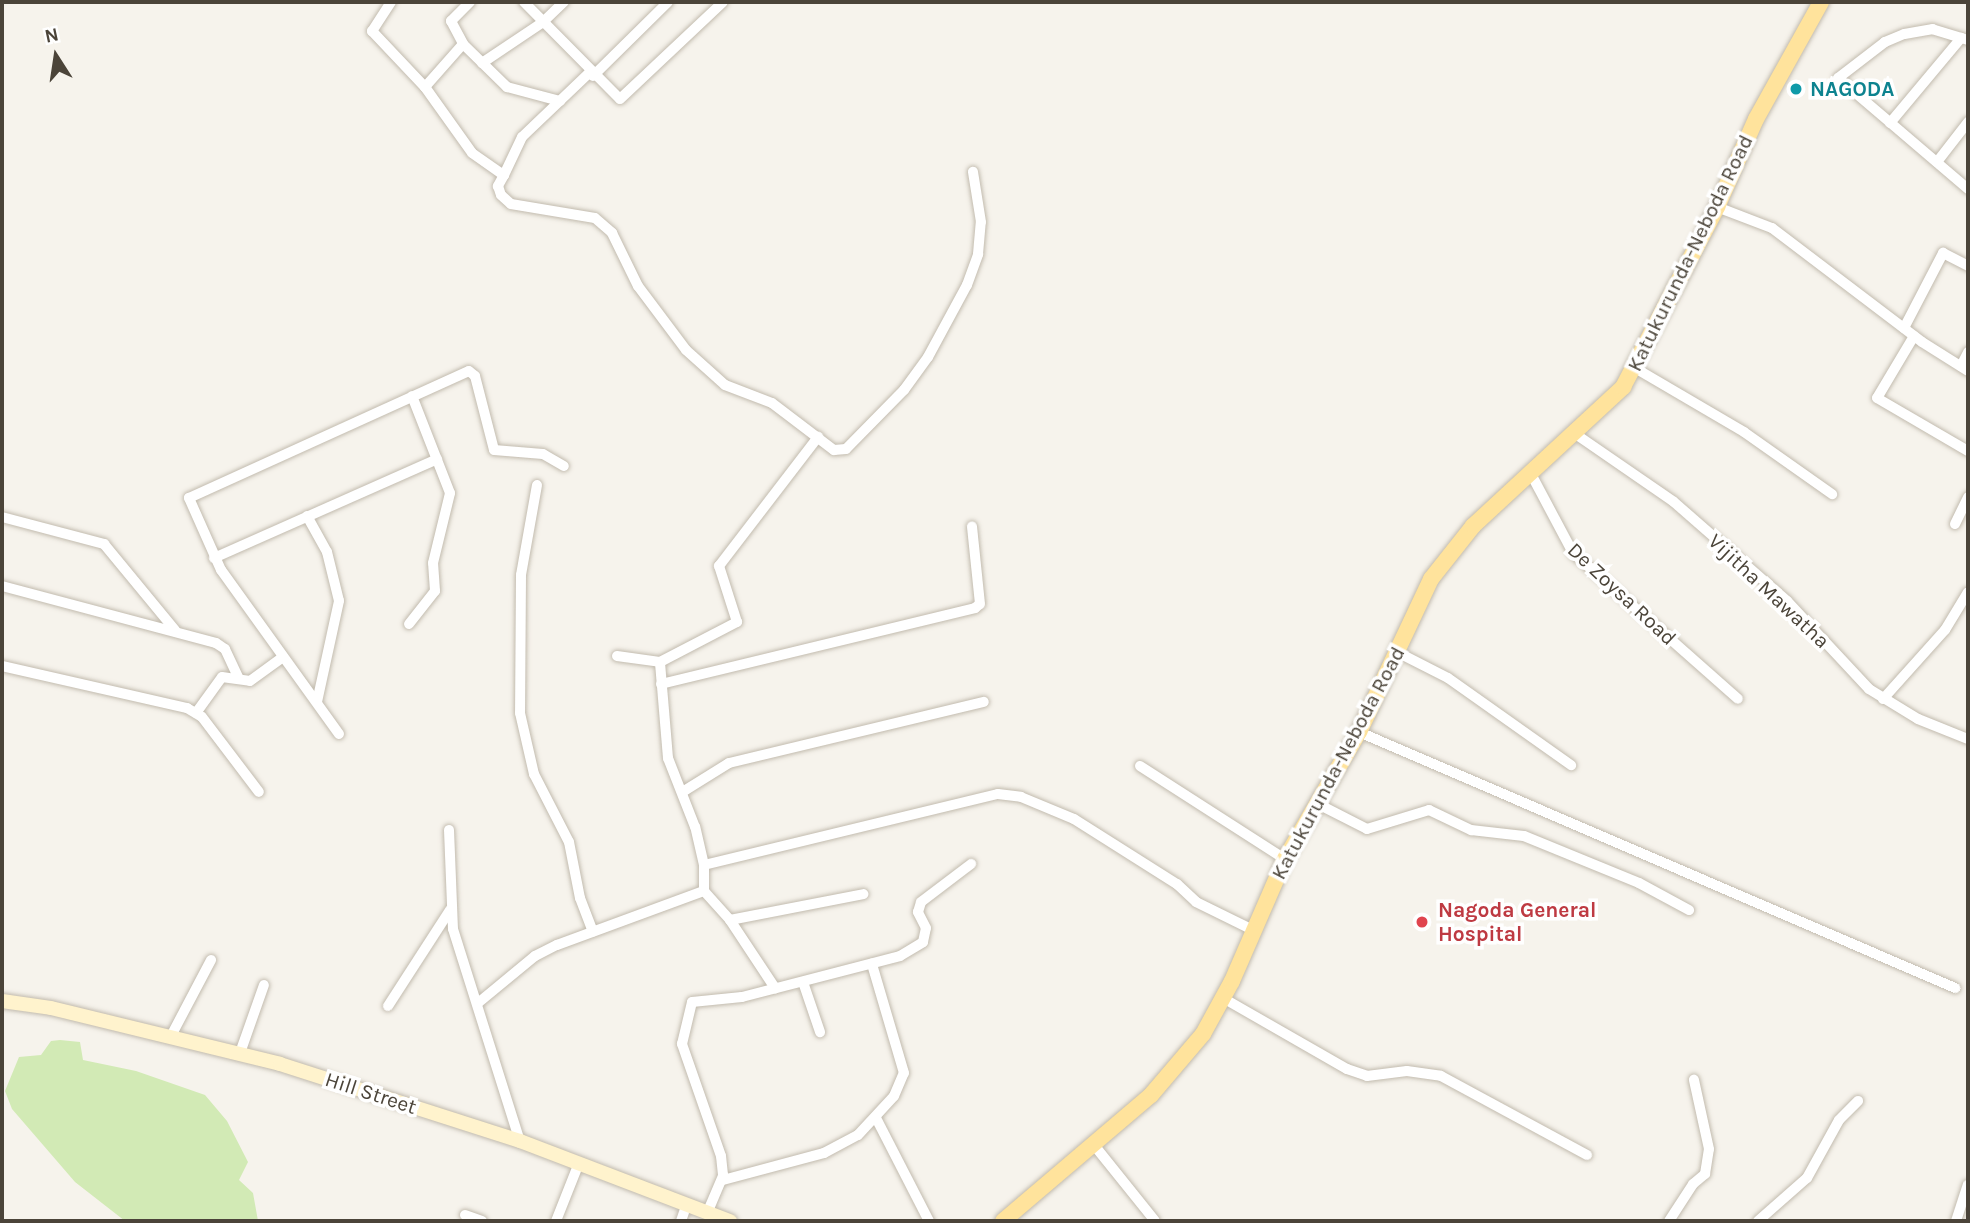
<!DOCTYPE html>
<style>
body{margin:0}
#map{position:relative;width:1970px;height:1223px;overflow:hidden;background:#f6f3ec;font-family:Karla,sans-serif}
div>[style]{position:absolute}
.green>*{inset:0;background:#d2eab5}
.roads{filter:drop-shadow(0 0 2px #c2bbae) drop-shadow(0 0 2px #c2bbae)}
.minor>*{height:10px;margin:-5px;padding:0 5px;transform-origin:5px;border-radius:5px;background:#fff}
.secondary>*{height:14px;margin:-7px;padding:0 7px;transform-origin:7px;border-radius:7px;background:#fff3cd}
.primary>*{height:16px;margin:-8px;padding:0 8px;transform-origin:8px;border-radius:8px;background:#ffe39c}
.dots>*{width:19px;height:19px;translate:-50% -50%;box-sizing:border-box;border:4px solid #fff;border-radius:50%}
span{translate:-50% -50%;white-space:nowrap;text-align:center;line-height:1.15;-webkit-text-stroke:7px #fff;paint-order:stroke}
.culture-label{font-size:21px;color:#0d838f;font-weight:700}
.left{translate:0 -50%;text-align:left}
.street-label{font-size:21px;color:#4b4439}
.health-label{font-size:21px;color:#be3a42;font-weight:700}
.frame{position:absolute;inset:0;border:4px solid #4b4439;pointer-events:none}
.north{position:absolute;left:21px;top:21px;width:70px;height:70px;-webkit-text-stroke:5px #fff;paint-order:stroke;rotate:348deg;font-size:19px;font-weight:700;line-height:28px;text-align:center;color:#4b4439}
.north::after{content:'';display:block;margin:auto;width:24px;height:32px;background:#4b4439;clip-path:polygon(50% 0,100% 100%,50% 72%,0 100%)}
</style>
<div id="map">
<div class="green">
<div style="clip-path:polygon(60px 1040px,80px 1042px,83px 1060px,136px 1071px,205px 1095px,227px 1121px,248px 1162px,239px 1180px,253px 1193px,258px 1221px,125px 1221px,75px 1182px,12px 1109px,5px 1091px,19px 1057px,41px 1055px,51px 1041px)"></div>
</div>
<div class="roads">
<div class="minor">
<div style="left:391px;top:2px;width:35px;rotate:123deg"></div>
<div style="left:372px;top:31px;width:77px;rotate:46.6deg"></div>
<div style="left:425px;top:87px;width:81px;rotate:54.5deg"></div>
<div style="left:472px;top:153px;width:39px;rotate:35deg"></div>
<div style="left:504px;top:175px;width:13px;rotate:119deg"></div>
<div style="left:498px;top:186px;width:9px;rotate:72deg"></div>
<div style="left:501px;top:195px;width:13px;rotate:42deg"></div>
<div style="left:511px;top:204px;width:85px;rotate:9.5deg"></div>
<div style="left:595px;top:218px;width:23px;rotate:41deg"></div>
<div style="left:612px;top:233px;width:59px;rotate:63.9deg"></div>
<div style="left:638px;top:286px;width:80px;rotate:53.1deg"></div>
<div style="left:686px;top:350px;width:52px;rotate:41.9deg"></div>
<div style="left:725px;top:385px;width:50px;rotate:21deg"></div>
<div style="left:772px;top:403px;width:78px;rotate:37.2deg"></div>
<div style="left:834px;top:450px;width:12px;rotate:-5deg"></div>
<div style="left:846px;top:449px;width:83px;rotate:-45.5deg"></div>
<div style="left:904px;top:390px;width:41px;rotate:-54deg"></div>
<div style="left:928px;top:357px;width:82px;rotate:-61.6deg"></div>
<div style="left:967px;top:285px;width:33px;rotate:-70deg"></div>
<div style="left:978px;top:254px;width:32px;rotate:-85deg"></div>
<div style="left:981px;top:222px;width:51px;rotate:-99.1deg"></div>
<div style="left:470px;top:2px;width:27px;rotate:135deg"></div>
<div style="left:451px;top:21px;width:26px;rotate:62deg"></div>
<div style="left:463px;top:44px;width:62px;rotate:44.3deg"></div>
<div style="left:507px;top:87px;width:55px;rotate:14.8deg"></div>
<div style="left:524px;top:2px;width:136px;rotate:45.3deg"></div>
<div style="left:620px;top:99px;width:141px;rotate:-43.3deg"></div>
<div style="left:1968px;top:40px;width:37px;rotate:-163deg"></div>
<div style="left:1933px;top:29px;width:29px;rotate:170deg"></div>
<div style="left:1904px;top:34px;width:21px;rotate:157deg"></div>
<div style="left:1885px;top:42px;width:59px;rotate:142.5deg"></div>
<div style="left:1838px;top:78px;width:171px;rotate:40.5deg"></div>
<div style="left:482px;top:63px;width:73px;rotate:-33.9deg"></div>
<div style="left:543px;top:22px;width:29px;rotate:-44deg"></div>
<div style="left:593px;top:76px;width:105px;rotate:-44.6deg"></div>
<div style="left:425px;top:87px;width:57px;rotate:-48.5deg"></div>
<div style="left:1890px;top:123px;width:111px;rotate:-50.1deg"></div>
<div style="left:1937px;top:162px;width:51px;rotate:-52.2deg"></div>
<div style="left:504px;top:175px;width:42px;rotate:-64.7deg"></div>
<div style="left:522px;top:137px;width:94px;rotate:-43.7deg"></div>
<div style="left:1717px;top:207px;width:59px;rotate:20.9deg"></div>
<div style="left:1772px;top:228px;width:188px;rotate:37.2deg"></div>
<div style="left:1922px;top:342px;width:54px;rotate:32.2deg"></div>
<div style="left:1904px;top:328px;width:85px;rotate:-62.5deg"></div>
<div style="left:1943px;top:253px;width:28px;rotate:27deg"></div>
<div style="left:1914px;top:336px;width:72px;rotate:120.8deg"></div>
<div style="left:1877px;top:398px;width:105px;rotate:30.2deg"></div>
<div style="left:1961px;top:366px;width:16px;rotate:-63deg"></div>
<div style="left:1635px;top:368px;width:126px;rotate:30.4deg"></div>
<div style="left:1744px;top:432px;width:108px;rotate:35.2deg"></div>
<div style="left:1574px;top:433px;width:121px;rotate:34.6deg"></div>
<div style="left:1674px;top:502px;width:150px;rotate:41.2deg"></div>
<div style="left:1787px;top:601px;width:120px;rotate:47deg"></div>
<div style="left:1869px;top:689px;width:57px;rotate:31.5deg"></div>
<div style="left:1918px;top:719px;width:54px;rotate:21.8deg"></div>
<div style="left:1530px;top:472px;width:92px;rotate:62deg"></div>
<div style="left:1573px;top:553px;width:220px;rotate:41.5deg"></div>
<div style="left:537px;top:485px;width:91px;rotate:100.1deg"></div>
<div style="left:521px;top:575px;width:138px;rotate:90.4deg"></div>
<div style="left:520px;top:713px;width:63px;rotate:77.1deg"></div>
<div style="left:534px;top:774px;width:76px;rotate:62.8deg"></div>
<div style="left:569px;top:842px;width:57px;rotate:78.9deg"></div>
<div style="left:580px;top:898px;width:36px;rotate:69deg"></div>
<div style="left:307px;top:516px;width:41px;rotate:60.9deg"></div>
<div style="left:327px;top:552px;width:50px;rotate:76.2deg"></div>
<div style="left:339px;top:601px;width:103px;rotate:102.3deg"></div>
<div style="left:2px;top:517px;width:106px;rotate:14.8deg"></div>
<div style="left:104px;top:544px;width:112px;rotate:50.5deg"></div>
<div style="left:1955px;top:524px;width:30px;rotate:-64deg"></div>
<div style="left:214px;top:558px;width:244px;rotate:-23.9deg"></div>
<div style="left:2px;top:586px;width:221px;rotate:14.9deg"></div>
<div style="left:216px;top:643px;width:11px;rotate:34deg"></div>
<div style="left:225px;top:649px;width:33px;rotate:65deg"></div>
<div style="left:409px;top:624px;width:42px;rotate:-51.8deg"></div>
<div style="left:435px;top:591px;width:28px;rotate:-94deg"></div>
<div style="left:433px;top:563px;width:72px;rotate:-76.3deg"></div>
<div style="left:450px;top:493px;width:104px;rotate:-111.4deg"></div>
<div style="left:1397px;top:652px;width:57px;rotate:27deg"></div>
<div style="left:1448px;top:678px;width:151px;rotate:35.3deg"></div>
<div style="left:617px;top:656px;width:43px;rotate:7.9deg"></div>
<div style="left:660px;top:662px;width:87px;rotate:-27.5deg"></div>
<div style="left:737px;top:622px;width:59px;rotate:-107.8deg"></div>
<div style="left:719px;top:566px;width:163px;rotate:-52.5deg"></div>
<div style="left:2px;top:666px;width:190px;rotate:12.8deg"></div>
<div style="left:187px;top:708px;width:17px;rotate:31deg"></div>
<div style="left:202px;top:717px;width:94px;rotate:52.8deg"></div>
<div style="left:661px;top:684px;width:323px;rotate:-13.6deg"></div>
<div style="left:975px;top:608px;width:6px;rotate:-39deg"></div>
<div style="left:980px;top:604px;width:78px;rotate:-95.9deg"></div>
<div style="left:1883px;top:699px;width:93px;rotate:-48.1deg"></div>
<div style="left:1945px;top:630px;width:44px;rotate:-58.8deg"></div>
<div style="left:196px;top:713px;width:44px;rotate:-54.2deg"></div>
<div style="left:222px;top:677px;width:28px;rotate:8deg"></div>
<div style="left:250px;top:681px;width:41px;rotate:-36deg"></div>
<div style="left:1359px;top:732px;width:649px;rotate:23.24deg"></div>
<div style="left:339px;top:734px;width:202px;rotate:-125.7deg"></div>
<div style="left:221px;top:570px;width:79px;rotate:-114deg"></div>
<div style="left:189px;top:498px;width:307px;rotate:-24.4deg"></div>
<div style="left:469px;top:371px;width:8px;rotate:40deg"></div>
<div style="left:475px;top:376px;width:76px;rotate:75.6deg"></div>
<div style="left:494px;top:450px;width:49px;rotate:4.7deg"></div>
<div style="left:543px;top:454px;width:24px;rotate:30deg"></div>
<div style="left:1140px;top:766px;width:172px;rotate:32.7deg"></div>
<div style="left:684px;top:791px;width:53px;rotate:-31.9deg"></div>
<div style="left:729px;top:763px;width:262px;rotate:-13.5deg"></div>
<div style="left:1316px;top:803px;width:57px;rotate:27deg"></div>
<div style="left:1367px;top:829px;width:65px;rotate:-17deg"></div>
<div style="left:1429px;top:810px;width:47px;rotate:25.5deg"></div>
<div style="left:1471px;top:830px;width:53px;rotate:6.5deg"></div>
<div style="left:1524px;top:836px;width:124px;rotate:22.2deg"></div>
<div style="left:1639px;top:883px;width:57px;rotate:28.4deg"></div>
<div style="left:449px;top:830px;width:99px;rotate:87.7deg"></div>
<div style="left:453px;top:929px;width:222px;rotate:72.5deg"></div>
<div style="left:704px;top:865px;width:302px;rotate:-13.6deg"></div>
<div style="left:998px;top:794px;width:23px;rotate:7deg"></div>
<div style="left:1021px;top:797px;width:57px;rotate:22.5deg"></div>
<div style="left:1074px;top:819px;width:122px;rotate:32.3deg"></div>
<div style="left:1177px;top:884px;width:26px;rotate:43deg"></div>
<div style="left:1196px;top:902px;width:64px;rotate:26.2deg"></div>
<div style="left:704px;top:891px;width:39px;rotate:48deg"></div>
<div style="left:730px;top:920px;width:82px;rotate:56.5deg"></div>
<div style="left:730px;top:920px;width:136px;rotate:-11deg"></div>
<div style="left:803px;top:982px;width:53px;rotate:71.2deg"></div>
<div style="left:1223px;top:998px;width:143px;rotate:29.8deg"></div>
<div style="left:1347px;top:1069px;width:21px;rotate:19deg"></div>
<div style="left:1367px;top:1076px;width:40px;rotate:-7.1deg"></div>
<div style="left:1407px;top:1071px;width:34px;rotate:8deg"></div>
<div style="left:1441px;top:1076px;width:166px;rotate:28.4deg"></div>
<div style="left:478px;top:1003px;width:74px;rotate:-39.5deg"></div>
<div style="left:535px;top:956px;width:25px;rotate:-27deg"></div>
<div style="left:557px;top:945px;width:157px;rotate:-20.2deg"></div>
<div style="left:704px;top:891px;width:26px;rotate:-90deg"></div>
<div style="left:704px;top:865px;width:39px;rotate:-103deg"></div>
<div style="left:695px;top:827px;width:74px;rotate:-111.4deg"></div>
<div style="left:668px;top:758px;width:96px;rotate:-94.8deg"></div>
<div style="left:388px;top:1006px;width:114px;rotate:-57.1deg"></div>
<div style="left:171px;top:1036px;width:86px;rotate:-62.2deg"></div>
<div style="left:240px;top:1053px;width:72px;rotate:-70.6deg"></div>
<div style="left:876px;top:1118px;width:116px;rotate:62.8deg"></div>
<div style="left:1094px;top:1145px;width:97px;rotate:51.2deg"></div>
<div style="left:723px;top:1180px;width:105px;rotate:-15deg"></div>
<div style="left:824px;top:1153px;width:38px;rotate:-28deg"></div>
<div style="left:858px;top:1135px;width:53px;rotate:-47.3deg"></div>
<div style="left:894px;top:1096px;width:25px;rotate:-67deg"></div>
<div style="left:904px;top:1073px;width:114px;rotate:-106.4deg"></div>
<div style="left:708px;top:1211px;width:39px;rotate:-67deg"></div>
<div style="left:723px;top:1175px;width:19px;rotate:-96deg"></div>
<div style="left:721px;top:1156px;width:119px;rotate:-109.2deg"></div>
<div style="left:682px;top:1044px;width:43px;rotate:-76.6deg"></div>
<div style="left:692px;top:1002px;width:50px;rotate:-5.7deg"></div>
<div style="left:742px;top:997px;width:163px;rotate:-14.5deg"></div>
<div style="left:900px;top:956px;width:27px;rotate:-31deg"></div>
<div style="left:923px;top:942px;width:14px;rotate:-78deg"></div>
<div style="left:926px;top:928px;width:18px;rotate:-117deg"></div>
<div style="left:918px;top:912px;width:10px;rotate:-73deg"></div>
<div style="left:921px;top:902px;width:63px;rotate:-37.2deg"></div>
<div style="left:465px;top:1215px;width:18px;rotate:19deg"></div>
<div style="left:556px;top:1221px;width:62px;rotate:-68.4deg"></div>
<div style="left:681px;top:1221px;width:18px;rotate:-71deg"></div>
<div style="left:1669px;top:1221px;width:44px;rotate:-57deg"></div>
<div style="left:1693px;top:1184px;width:16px;rotate:-40deg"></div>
<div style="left:1705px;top:1174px;width:25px;rotate:-81deg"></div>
<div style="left:1709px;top:1149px;width:71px;rotate:-102.3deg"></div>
<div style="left:1758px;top:1221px;width:65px;rotate:-41.3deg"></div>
<div style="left:1807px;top:1178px;width:66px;rotate:-61.1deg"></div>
<div style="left:1839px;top:1120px;width:27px;rotate:-45deg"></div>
<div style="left:1956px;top:1221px;width:38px;rotate:-72deg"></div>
</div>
<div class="secondary">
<div style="left:2px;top:1001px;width:49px;rotate:8.1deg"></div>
<div style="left:51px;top:1008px;width:236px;rotate:13.7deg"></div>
<div style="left:280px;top:1064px;width:252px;rotate:17.8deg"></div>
<div style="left:520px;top:1141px;width:225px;rotate:20.9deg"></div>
</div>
<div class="primary">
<div style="left:1003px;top:1221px;width:194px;rotate:-40.4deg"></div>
<div style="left:1151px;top:1095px;width:80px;rotate:-49.6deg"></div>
<div style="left:1203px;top:1034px;width:60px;rotate:-61.3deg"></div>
<div style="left:1232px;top:981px;width:133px;rotate:-66.5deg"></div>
<div style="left:1285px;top:859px;width:147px;rotate:-59.8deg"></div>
<div style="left:1359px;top:732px;width:169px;rotate:-64.8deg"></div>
<div style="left:1431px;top:579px;width:68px;rotate:-51.6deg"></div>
<div style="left:1473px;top:526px;width:205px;rotate:-42.8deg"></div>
<div style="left:1623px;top:387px;width:203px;rotate:-62.4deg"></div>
<div style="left:1717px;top:207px;width:96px;rotate:-66.1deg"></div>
<div style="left:1756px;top:119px;width:134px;rotate:-60.9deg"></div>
</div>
</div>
<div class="dots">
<div style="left:1796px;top:89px;background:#0f9aa8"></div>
<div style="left:1422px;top:922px;background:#e0444e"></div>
</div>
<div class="culture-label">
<span class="left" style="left:1810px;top:89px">NAGODA</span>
</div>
<div class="street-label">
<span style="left:1690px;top:253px;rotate:-64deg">Katukurunda-Neboda Road</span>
<span style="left:1769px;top:591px;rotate:43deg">Vijitha Mawatha</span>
<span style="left:1622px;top:594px;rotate:43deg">De Zoysa Road</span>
<span style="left:1338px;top:763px;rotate:-62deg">Katukurunda-Neboda Road</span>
<span style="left:371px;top:1093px;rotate:18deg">Hill Street</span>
</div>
<div class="health-label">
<span class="left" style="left:1438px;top:922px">Nagoda General<br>Hospital</span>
</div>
<div class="frame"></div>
<div class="north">N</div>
</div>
